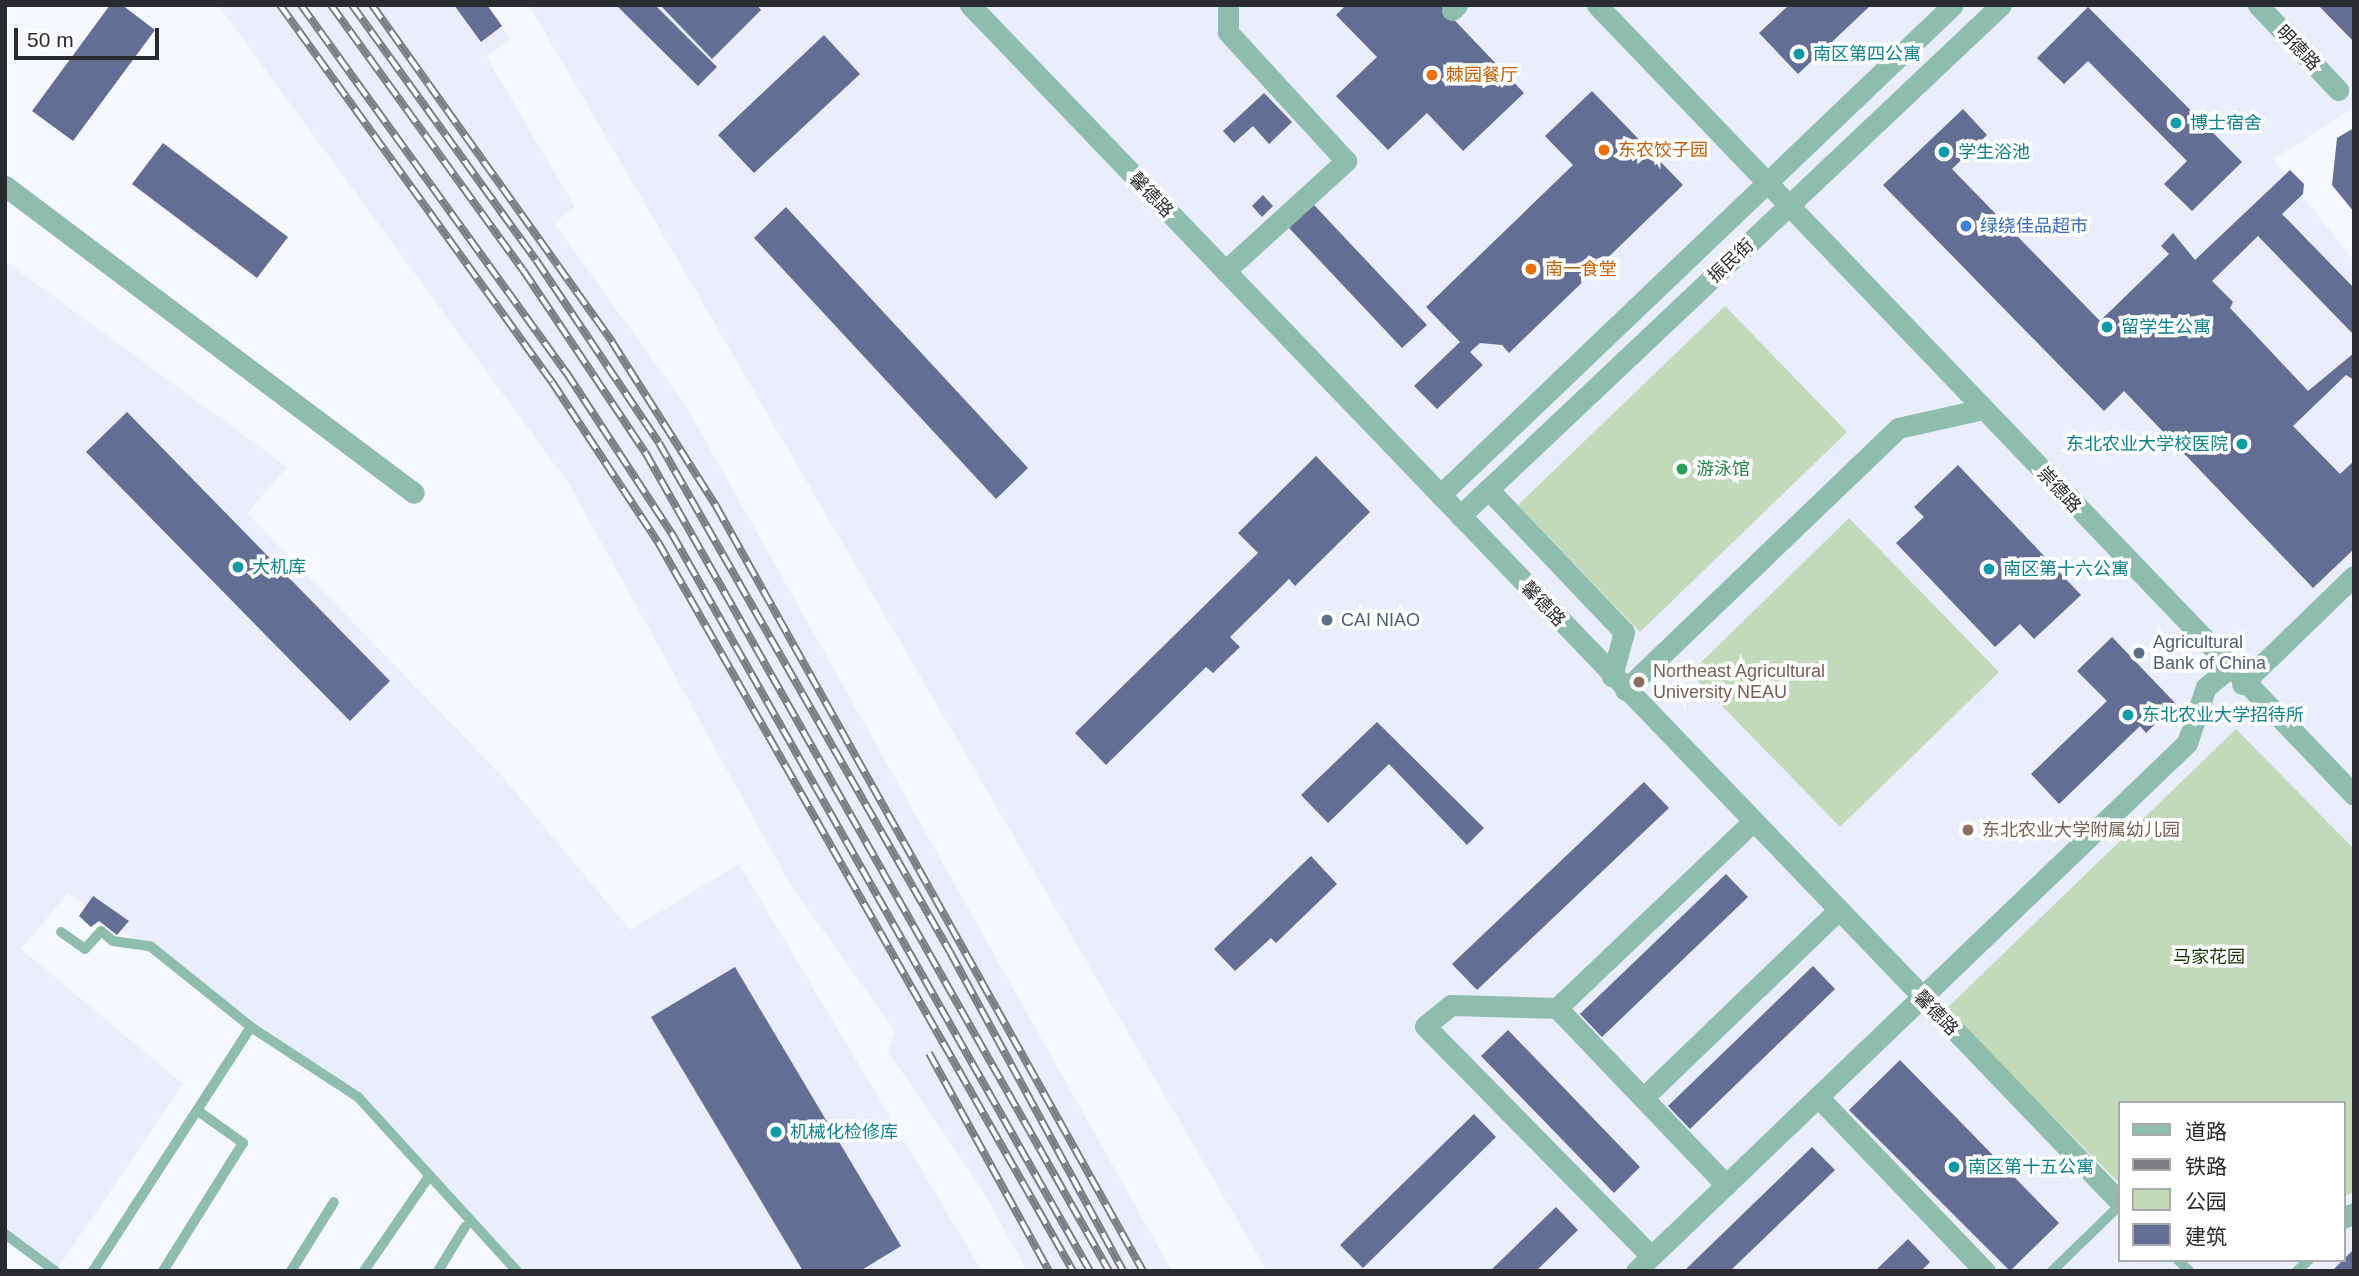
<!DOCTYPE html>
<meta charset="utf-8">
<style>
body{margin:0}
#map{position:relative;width:2359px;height:1276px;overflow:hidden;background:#f6f8ff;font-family:Helvetica,"Noto Sans SC",sans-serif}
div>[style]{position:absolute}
.built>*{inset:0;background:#e9edfc}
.green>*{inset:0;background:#c2dab9}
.building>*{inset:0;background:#646d93}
.service>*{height:10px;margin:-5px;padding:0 5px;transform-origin:5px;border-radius:5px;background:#8ebdad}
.minor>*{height:21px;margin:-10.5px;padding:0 10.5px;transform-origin:10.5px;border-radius:10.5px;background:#8ebdad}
.rail>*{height:8px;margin-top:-4px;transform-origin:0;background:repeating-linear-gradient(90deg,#fff 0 16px,#7b7d83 0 32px);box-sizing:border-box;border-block:2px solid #7b7d83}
.dots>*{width:19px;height:19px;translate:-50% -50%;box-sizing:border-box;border:4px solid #fff;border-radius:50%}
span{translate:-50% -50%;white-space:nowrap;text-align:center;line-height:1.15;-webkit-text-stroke:7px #fff;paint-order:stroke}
.street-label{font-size:18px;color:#292b2f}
.culture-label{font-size:18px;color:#0d838f}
.left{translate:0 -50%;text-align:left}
.right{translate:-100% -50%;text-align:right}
.food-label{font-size:18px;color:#c56008}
.shop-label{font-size:18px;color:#366cbe}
.leisure-label{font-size:18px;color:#27864d}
.service-label{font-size:18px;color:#4e5e75}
.education-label{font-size:18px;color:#785e54}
.park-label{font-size:18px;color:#143600}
.frame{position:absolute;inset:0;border:7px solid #292b2f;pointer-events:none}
.legend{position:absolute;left:2118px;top:1101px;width:228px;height:161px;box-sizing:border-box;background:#fff;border:2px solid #a9aaac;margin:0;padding:9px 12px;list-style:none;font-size:21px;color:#292b2f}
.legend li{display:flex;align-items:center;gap:14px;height:35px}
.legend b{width:35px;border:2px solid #a9aaac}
.scale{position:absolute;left:14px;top:28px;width:145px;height:32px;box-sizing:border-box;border:4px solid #292b2f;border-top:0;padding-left:9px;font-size:21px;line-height:24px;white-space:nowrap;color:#292b2f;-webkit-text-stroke:5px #fff;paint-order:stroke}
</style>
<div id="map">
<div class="built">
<div style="clip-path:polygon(218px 5px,488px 5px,511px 40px,486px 56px,575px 207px,554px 223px,686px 406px,1172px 1271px,1027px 1271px,980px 1186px,888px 1052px,895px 1031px,790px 884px,569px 484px)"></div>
<div style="clip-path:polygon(evenodd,529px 5px,2354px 5px,2354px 108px,2273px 159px,2354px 261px,2354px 1271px,1267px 1271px,529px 5px,2119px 1103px,2343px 1103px,2343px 1260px,2119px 1260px,2119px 1103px)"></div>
<div style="clip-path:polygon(5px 261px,287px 467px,247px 513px,500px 774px,630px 930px,739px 864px,982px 1271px,524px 1271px,332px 1075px,68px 893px,21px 949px,183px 1084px,56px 1271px,5px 1233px)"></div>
</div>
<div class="green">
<div style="clip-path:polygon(1725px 306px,1847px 432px,1640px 632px,1518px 505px)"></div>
<div style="clip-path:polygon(1849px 518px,1999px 672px,1840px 827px,1690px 673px)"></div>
<div style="clip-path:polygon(2236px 729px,2354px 849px,2354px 1191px,2343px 1198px,2343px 1103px,2119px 1103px,2119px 1183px,1946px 1009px)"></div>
</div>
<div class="building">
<div style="clip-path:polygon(110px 5px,122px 5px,155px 30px,73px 141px,32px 111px)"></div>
<div style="clip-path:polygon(454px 5px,487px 5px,502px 26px,481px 42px)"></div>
<div style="clip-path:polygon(616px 5px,655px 5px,717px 67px,698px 86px)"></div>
<div style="clip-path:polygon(660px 5px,757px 5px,761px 10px,712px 59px)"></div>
<div style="clip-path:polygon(1346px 5px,1440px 5px,1524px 93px,1463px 151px,1427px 113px,1388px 150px,1336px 96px,1377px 57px,1336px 15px)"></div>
<div style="clip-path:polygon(1789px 5px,1871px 5px,1798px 74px,1759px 33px)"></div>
<div style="clip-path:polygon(2318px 5px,2354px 5px,2354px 42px)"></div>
<div style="clip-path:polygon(2088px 7px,2242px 162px,2192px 211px,2164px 184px,2187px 161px,2088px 61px,2064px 84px,2037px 58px)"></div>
<div style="clip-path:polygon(824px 35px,860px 74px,754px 173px,718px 135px)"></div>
<div style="clip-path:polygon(1592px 91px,1683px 185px,1509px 353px,1502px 345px,1480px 343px,1470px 352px,1483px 365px,1437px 409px,1414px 386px,1460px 342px,1426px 307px,1573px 165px,1545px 136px)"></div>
<div style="clip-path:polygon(1264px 93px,1292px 122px,1269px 144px,1253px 126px,1234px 143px,1223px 131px)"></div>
<div style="clip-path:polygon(1963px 109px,1987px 135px,1952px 169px,2100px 321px,2169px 254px,2161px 246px,2173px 233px,2195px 260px,2290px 170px,2304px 184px,2303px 194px,2282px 214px,2354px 288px,2354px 335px,2258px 236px,2212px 281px,2233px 302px,2230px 308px,2308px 391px,2354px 353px,2354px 380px,2346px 375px,2293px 426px,2340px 474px,2354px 461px,2354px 549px,2313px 588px,2124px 391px,2104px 411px,1883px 185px)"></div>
<div style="clip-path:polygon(2354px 128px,2354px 212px,2332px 185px,2337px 138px)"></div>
<div style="clip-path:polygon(163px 143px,288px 237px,257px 278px,132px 184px)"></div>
<div style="clip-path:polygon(1263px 195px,1273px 206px,1262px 217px,1252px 206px)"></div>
<div style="clip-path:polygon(1314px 205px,1427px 325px,1402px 348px,1289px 228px)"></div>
<div style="clip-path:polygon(786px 207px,1028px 468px,996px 499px,754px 238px)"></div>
<div style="clip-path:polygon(127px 412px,390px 681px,350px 721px,86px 452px)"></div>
<div style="clip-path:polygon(1316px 456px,1370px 512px,1295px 586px,1289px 579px,1230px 637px,1240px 647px,1213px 673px,1206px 667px,1106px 765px,1075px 733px,1258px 553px,1238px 533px)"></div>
<div style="clip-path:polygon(1958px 465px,2081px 595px,2034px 639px,2020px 624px,1995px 647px,1896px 543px,1924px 517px,1914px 507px)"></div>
<div style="clip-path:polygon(2112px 637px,2176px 704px,2146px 733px,2140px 726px,2059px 804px,2031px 774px,2107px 701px,2077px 671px)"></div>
<div style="clip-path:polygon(1377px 722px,1484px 828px,1467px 845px,1389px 764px,1328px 823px,1301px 795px)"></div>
<div style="clip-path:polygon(1644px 782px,1669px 808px,1477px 990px,1452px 964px)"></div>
<div style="clip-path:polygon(1311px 856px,1337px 884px,1276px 943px,1271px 938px,1235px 971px,1214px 949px)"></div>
<div style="clip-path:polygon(1726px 874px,1748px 897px,1602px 1037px,1580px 1014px)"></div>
<div style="clip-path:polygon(93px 896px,129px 921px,117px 935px,99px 921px,91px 927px,79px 916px)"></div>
<div style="clip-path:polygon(1813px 966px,1835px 989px,1690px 1129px,1668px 1106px)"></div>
<div style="clip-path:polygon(735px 967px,901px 1246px,860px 1271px,803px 1271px,651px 1017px)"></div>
<div style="clip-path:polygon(1508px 1030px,1640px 1167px,1614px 1193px,1481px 1056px)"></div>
<div style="clip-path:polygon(1900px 1060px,2059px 1223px,2010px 1271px,1849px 1110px)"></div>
<div style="clip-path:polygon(1474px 1114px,1496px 1137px,1363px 1268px,1340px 1245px)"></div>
<div style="clip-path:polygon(1812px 1147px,1835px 1170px,1730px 1271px,1684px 1271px)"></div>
<div style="clip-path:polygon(1556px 1207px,1578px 1230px,1536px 1271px,1490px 1271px)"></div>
<div style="clip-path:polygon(1908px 1239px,1930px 1262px,1921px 1271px,1875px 1271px)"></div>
<div style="clip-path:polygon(2354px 1249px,2354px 1271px,2332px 1271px)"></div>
</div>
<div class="service">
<div style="left:61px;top:932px;width:29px;rotate:35deg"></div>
<div style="left:85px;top:949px;width:24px;rotate:-48deg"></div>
<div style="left:101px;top:931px;width:16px;rotate:40deg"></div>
<div style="left:113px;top:941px;width:37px;rotate:8deg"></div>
<div style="left:150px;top:946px;width:129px;rotate:38.7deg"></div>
<div style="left:251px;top:1027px;width:128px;rotate:33.2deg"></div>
<div style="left:358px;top:1097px;width:236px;rotate:47.6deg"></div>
<div style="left:5px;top:1234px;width:62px;rotate:36.5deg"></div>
<div style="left:2178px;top:1260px;width:16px;rotate:45deg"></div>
<div style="left:93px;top:1271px;width:291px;rotate:-57.1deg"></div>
<div style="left:163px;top:1271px;width:151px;rotate:-58deg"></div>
<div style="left:243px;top:1143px;width:55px;rotate:-144.6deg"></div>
<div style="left:291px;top:1271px;width:81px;rotate:-58.1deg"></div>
<div style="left:364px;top:1271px;width:116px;rotate:-55.5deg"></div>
<div style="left:438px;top:1271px;width:52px;rotate:-58.5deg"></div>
<div style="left:2052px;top:1271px;width:93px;rotate:-44.1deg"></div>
<div style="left:2297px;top:1271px;width:16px;rotate:-43deg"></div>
</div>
<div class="minor">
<div style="left:970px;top:5px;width:1658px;rotate:46.15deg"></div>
<div style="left:1597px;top:5px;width:1094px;rotate:46.22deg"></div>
<div style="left:2258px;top:5px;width:117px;rotate:46.7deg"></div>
<div style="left:1452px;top:10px;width:7px;rotate:-45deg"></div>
<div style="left:5px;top:186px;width:511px;rotate:36.89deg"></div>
<div style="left:1225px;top:271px;width:164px;rotate:-42.3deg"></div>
<div style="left:1346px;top:161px;width:175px;rotate:-132.5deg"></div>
<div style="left:1228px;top:32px;width:27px;rotate:-90deg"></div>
<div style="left:1488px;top:489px;width:197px;rotate:46.4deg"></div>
<div style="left:1624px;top:632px;width:46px;rotate:105.3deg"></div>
<div style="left:1440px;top:495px;width:709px;rotate:-43.69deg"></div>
<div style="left:1460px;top:516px;width:744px;rotate:-43.37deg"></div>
<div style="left:2242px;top:684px;width:156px;rotate:-44deg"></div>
<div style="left:1625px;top:690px;width:378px;rotate:-43.8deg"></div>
<div style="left:1898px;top:428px;width:87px;rotate:-12.6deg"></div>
<div style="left:1557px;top:1008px;width:269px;rotate:-43.6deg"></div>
<div style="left:1818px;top:1097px;width:241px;rotate:46.2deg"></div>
<div style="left:1643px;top:1098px;width:269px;rotate:-43.9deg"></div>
<div style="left:2343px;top:1218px;width:12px;rotate:-24deg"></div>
<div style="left:1651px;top:1256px;width:322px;rotate:-134.5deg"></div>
<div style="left:1425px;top:1026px;width:33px;rotate:-39deg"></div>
<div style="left:1451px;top:1005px;width:106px;rotate:1.6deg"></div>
<div style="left:1557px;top:1008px;width:245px;rotate:46.3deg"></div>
<div style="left:1636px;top:1271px;width:763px;rotate:-43.78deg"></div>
<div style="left:2187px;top:743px;width:59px;rotate:-71.3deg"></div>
<div style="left:2206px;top:687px;width:28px;rotate:-39deg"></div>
</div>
<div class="rail">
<div style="left:280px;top:5px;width:465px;rotate:54.2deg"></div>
<div style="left:552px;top:382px;width:192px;rotate:56.5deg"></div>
<div style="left:658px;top:542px;width:839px;rotate:60.35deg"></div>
<div style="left:301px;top:5px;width:453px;rotate:54.2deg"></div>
<div style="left:566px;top:372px;width:194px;rotate:56.8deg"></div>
<div style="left:672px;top:534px;width:847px;rotate:60.44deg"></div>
<div style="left:331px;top:5px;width:327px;rotate:54.1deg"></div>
<div style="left:523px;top:270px;width:219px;rotate:56.2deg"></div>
<div style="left:645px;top:452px;width:941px;rotate:60.47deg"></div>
<div style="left:352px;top:5px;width:314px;rotate:54.2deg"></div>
<div style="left:536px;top:260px;width:220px;rotate:56.1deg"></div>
<div style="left:659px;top:443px;width:586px;rotate:60.24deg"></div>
<div style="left:950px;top:952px;width:363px;rotate:61.5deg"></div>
<div style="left:372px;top:5px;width:414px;rotate:54.5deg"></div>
<div style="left:612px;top:342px;width:194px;rotate:57.6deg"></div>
<div style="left:716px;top:506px;width:876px;rotate:60.83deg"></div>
<div style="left:929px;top:1053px;width:249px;rotate:61.2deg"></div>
</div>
<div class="dots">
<div style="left:1799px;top:54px;background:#0f9aa8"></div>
<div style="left:1432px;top:75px;background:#e8710a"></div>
<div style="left:2176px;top:123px;background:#0f9aa8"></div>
<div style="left:1604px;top:150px;background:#e8710a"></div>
<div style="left:1944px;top:152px;background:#0f9aa8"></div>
<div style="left:1966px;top:226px;background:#3f7fe0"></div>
<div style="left:1531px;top:269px;background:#e8710a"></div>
<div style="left:2107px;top:327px;background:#0f9aa8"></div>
<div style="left:2242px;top:444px;background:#0f9aa8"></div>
<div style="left:1682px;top:469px;background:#2e9e5b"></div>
<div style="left:238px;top:567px;background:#0f9aa8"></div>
<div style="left:1989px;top:569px;background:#0f9aa8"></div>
<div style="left:1327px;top:620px;background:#5c6f8a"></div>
<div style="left:2139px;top:653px;background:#5c6f8a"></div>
<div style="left:1639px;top:682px;background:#8d6e63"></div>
<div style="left:2128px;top:715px;background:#0f9aa8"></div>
<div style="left:1968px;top:830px;background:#8d6e63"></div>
<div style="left:776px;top:1132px;background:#0f9aa8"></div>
<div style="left:1954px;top:1167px;background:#0f9aa8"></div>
</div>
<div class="street-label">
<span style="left:2298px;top:48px;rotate:46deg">明德路</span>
<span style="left:1151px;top:195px;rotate:46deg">馨德路</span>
<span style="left:1731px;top:261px;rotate:-43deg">振民街</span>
<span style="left:2059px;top:490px;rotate:47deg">崇德路</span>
<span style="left:1543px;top:604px;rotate:46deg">馨德路</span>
<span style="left:1936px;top:1013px;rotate:46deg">馨德路</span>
</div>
<div class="culture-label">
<span class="left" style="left:1813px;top:54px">南区第四公寓</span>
<span class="left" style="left:2190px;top:123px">博士宿舍</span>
<span class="left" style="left:1958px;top:152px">学生浴池</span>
<span class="left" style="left:2121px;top:327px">留学生公寓</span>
<span class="right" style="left:2228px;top:444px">东北农业大学校医院</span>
<span class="left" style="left:252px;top:567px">大机库</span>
<span class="left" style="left:2003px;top:569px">南区第十六公寓</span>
<span class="left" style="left:2142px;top:715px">东北农业大学招待所</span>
<span class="left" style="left:790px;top:1132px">机械化检修库</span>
<span class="left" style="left:1968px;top:1167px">南区第十五公寓</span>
</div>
<div class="food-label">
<span class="left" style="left:1446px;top:75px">棘园餐厅</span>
<span class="left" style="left:1618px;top:150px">东农饺子园</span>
<span class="left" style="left:1545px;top:269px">南一食堂</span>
</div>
<div class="shop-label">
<span class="left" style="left:1980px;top:226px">绿绕佳品超市</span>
</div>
<div class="leisure-label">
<span class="left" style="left:1696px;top:469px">游泳馆</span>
</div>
<div class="service-label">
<span class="left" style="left:1341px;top:620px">CAI NIAO</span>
<span class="left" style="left:2153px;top:653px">Agricultural<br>Bank of China</span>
</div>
<div class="education-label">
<span class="left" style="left:1653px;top:682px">Northeast Agricultural<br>University NEAU</span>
<span class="left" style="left:1982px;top:830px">东北农业大学附属幼儿园</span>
</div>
<div class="park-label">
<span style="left:2209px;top:957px">马家花园</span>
</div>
<div class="frame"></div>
<ul class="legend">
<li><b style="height:9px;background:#8ebdad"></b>道路</li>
<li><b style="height:9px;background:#7b7d83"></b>铁路</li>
<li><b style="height:19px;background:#c2dab9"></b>公园</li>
<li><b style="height:19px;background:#646d93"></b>建筑</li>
</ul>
<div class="scale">50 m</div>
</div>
